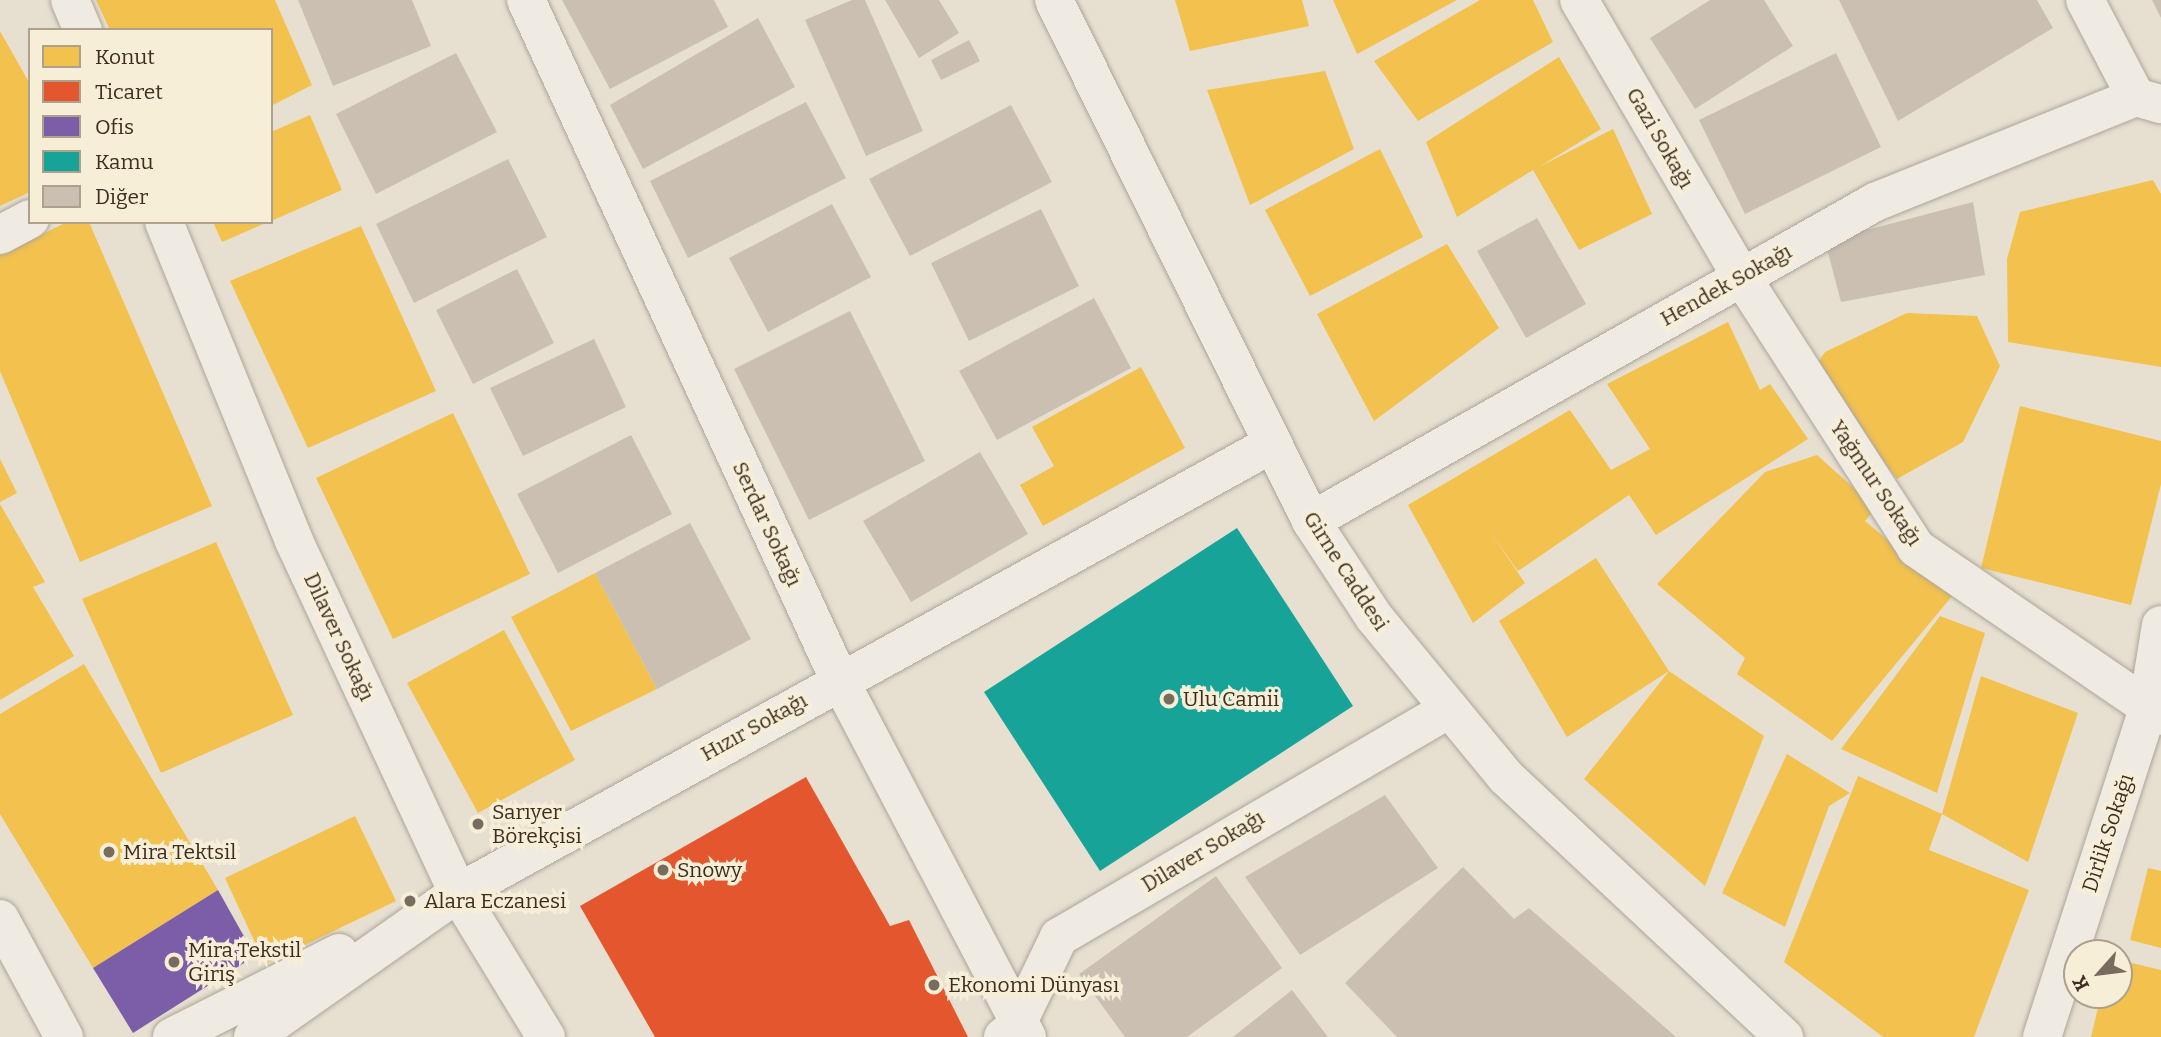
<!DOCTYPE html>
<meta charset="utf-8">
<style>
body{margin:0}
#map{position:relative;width:2161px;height:1037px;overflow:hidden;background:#e7e0d1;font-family:Bitter,serif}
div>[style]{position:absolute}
.homes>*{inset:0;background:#f2c14e}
.shops>*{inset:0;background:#e4572e}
.offices>*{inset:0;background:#7b5ea7}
.public>*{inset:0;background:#17a398}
.building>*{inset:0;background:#cbbfb2}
.roads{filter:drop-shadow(0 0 2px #ada599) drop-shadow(0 0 2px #ada599)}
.minor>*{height:38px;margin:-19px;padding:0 19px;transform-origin:19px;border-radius:19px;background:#efebe3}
.dots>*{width:19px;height:19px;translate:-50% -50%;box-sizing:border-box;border:4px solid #f7eed8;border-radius:50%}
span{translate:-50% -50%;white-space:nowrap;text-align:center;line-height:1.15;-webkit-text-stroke:7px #f7eed8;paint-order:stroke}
.street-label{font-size:21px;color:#3d2e20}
.poi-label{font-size:21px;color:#3d2e20}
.left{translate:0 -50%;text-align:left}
.legend{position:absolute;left:28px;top:28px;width:245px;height:196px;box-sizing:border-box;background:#f7eed8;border:2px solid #ada18e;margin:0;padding:9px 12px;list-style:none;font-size:21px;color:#3d2e20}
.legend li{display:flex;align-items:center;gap:14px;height:35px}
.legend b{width:35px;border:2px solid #ada18e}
.north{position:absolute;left:2063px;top:939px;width:70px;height:70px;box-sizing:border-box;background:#f7eed8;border:2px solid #ada18e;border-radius:50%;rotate:242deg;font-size:19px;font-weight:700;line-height:28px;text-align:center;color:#3d2e20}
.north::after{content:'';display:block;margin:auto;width:24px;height:32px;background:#786c5e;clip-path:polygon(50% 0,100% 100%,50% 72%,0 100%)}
</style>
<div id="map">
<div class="homes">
<div style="clip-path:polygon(96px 0,275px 0,312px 85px,271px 106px,271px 30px,110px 30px)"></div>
<div style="clip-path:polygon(1175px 0,1302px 0,1309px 26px,1190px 51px)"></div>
<div style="clip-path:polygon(1333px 0,1457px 0,1357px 54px)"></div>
<div style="clip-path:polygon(1480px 0,1533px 0,1553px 42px,1418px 121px,1374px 61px)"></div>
<div style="clip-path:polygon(0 31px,30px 84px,30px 192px,0 206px)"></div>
<div style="clip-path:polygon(1559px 57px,1601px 129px,1539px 167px,1613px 129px,1652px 214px,1579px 250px,1533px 170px,1457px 217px,1426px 142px)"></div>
<div style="clip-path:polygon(1325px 71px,1354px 149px,1250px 205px,1207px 90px)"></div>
<div style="clip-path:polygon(310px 115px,342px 190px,271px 221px,271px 132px)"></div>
<div style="clip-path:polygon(1380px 149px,1423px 237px,1310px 296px,1265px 210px)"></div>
<div style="clip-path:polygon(2153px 180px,2161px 194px,2161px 367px,2008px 342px,2007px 259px,2020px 212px)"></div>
<div style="clip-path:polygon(67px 222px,89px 222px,212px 506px,80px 562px,0 371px,0 255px)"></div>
<div style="clip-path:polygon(213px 222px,268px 222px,222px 242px)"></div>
<div style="clip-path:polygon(361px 226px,436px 391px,308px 448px,230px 281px)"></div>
<div style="clip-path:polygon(1447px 244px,1499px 328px,1374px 421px,1317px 314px)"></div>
<div style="clip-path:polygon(1907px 313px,1977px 316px,2000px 366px,1963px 442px,1897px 479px,1813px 369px,1825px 352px)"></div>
<div style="clip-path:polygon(1728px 322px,1760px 390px,1770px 384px,1808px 439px,1656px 535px,1629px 495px,1518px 571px,1489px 530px,1525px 583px,1473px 623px,1408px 505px,1570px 410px,1611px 470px,1650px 449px,1607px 384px)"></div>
<div style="clip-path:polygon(1141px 367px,1185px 448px,1043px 526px,1020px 485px,1054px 466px,1032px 427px)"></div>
<div style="clip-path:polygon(2020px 406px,2161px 441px,2161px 484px,2131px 605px,1981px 568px)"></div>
<div style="clip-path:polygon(453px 413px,530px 574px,393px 639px,316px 478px)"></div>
<div style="clip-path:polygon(1817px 455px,1876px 508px,1865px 521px,1953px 595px,1832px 741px,1737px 674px,1745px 658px,1657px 584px,1765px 472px)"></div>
<div style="clip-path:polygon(0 459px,17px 493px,0 502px)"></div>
<div style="clip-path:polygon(0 504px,45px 582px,33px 587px,74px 656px,0 700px)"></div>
<div style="clip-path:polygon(216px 542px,293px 715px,161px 773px,82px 599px)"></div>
<div style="clip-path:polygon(1596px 558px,1669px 671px,1567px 737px,1499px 621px)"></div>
<div style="clip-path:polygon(595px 573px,657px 689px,571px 731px,511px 617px)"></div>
<div style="clip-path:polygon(1940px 616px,1985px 633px,1937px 793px,1841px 749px)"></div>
<div style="clip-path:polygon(504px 630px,575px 760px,478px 813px,407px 683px)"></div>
<div style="clip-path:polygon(84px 664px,218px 890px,93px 968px,0 814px,0 714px)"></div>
<div style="clip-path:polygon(1669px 671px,1764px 736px,1705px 886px,1584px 779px)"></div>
<div style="clip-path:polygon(1981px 676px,2078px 713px,2028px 862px,1942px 814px,1929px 850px,2029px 890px,1974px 1037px,1883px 1037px,1784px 962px,1858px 776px,1942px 814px)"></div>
<div style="clip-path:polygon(1787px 754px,1850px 793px,1829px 806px,1785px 927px,1722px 893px)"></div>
<div style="clip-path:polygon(355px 816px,396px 901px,265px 964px,225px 878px)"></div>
<div style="clip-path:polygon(2148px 868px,2161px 871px,2161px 948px,2130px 940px)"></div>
<div style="clip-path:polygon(2119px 960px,2161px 970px,2161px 1037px,2091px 1037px,2101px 995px,2119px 995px)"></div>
</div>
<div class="shops">
<div style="clip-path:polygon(806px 777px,890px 926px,909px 920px,968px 1037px,655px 1037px,580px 906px)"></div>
</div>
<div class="offices">
<div style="clip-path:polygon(218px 890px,255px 956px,133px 1033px,93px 968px)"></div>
</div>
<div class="public">
<div style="clip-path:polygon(1237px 528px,1353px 706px,1100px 871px,984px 692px)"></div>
</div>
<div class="building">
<div style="clip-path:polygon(298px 0,412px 0,431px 46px,333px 86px)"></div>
<div style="clip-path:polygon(562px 0,714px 0,728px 27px,610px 89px)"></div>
<div style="clip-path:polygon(852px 0,865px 0,923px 131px,866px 156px,805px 20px)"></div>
<div style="clip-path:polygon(885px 0,939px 0,959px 33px,919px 58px)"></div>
<div style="clip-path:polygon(1710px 0,1764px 0,1793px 46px,1695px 109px,1650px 38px)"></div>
<div style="clip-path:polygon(1839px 0,2037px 0,2053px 28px,1898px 121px)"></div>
<div style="clip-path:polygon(2152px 0,2161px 0,2161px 18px)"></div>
<div style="clip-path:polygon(758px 18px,795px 87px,643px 169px,610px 105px)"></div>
<div style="clip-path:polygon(969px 40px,980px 61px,941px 80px,931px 60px)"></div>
<div style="clip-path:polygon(456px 53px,497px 132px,376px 194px,336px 114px)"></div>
<div style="clip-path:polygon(1836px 53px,1881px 147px,1745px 214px,1699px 120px)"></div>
<div style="clip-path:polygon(806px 102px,846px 178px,688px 258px,650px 181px)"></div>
<div style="clip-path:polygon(1011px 105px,1052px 182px,910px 256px,869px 179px)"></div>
<div style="clip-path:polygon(508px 159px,547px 237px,414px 303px,376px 224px)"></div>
<div style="clip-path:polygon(1973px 202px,1985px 275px,1841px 302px,1825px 241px)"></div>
<div style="clip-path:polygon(832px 204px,871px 277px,768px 332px,729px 258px)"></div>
<div style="clip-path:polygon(1041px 209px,1079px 286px,969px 341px,931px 263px)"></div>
<div style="clip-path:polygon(1537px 218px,1586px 304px,1526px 338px,1477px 251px)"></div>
<div style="clip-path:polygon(517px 269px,554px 343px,473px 384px,436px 310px)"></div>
<div style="clip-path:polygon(1094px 298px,1131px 368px,997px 440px,959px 371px)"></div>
<div style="clip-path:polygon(850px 311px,925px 461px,809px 520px,734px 369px)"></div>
<div style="clip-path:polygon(594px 339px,626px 407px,523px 456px,490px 388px)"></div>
<div style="clip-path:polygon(631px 435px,672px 514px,558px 573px,517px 494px)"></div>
<div style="clip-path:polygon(980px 452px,1028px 534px,911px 602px,863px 521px)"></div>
<div style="clip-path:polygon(690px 523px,751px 639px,657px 689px,595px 573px)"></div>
<div style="clip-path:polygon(1385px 795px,1438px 868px,1300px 955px,1245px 877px)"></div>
<div style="clip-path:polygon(1463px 867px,1514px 919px,1529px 908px,1676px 1037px,1397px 1037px,1345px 983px)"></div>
<div style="clip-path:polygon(1216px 876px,1282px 968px,1187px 1037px,1125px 1037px,1079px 974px)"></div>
<div style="clip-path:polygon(1292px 990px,1328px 1037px,1233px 1037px)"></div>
</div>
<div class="roads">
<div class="minor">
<div style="left:70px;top:0;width:33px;rotate:67deg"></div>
<div style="left:526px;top:0;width:748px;rotate:65.25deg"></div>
<div style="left:839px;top:679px;width:404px;rotate:62.3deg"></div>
<div style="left:1054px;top:0;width:581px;rotate:63.74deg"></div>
<div style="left:1311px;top:521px;width:115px;rotate:56.7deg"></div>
<div style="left:1374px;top:617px;width:207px;rotate:50.5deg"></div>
<div style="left:1506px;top:777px;width:381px;rotate:43.1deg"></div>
<div style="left:1579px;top:0;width:320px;rotate:59.6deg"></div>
<div style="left:1741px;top:276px;width:323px;rotate:57.2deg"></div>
<div style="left:1916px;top:548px;width:297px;rotate:34.4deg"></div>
<div style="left:2085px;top:0;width:110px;rotate:62.3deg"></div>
<div style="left:164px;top:222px;width:344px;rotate:67.8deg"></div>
<div style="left:294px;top:541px;width:388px;rotate:65deg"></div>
<div style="left:458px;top:893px;width:169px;rotate:58.6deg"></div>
<div style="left:0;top:235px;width:34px;rotate:-28deg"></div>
<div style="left:1311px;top:521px;width:648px;rotate:-29.49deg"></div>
<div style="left:1875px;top:202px;width:281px;rotate:-21.9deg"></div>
<div style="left:2136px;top:97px;width:26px;rotate:16deg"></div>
<div style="left:0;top:919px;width:134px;rotate:61.5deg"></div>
<div style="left:172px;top:1037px;width:187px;rotate:-26.7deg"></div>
<div style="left:253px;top:1037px;width:251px;rotate:-35.1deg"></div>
<div style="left:458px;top:893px;width:930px;rotate:-28.88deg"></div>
<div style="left:1003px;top:1037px;width:17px;rotate:-40deg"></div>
<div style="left:1016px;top:1026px;width:99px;rotate:-64.2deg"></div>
<div style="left:1059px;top:937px;width:452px;rotate:-30.3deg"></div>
<div style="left:2042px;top:1037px;width:342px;rotate:-72.1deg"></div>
<div style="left:2147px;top:712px;width:88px;rotate:-80.9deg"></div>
</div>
</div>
<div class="dots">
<div style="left:1169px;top:699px;background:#786c5e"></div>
<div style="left:478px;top:824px;background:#786c5e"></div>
<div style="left:109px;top:852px;background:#786c5e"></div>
<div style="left:663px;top:870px;background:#786c5e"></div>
<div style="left:410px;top:901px;background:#786c5e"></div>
<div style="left:174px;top:962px;background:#786c5e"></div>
<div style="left:934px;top:985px;background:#786c5e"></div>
</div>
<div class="street-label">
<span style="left:1660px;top:138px;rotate:60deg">Gazi Sokağı</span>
<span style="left:1726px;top:285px;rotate:-29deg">Hendek Sokağı</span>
<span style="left:1876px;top:483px;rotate:56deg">Yağmur Sokağı</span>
<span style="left:767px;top:524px;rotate:65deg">Serdar Sokağı</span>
<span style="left:1346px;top:571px;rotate:57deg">Girne Caddesi</span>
<span style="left:339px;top:637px;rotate:65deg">Dilaver Sokağı</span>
<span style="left:754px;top:727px;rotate:-29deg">Hızır Sokağı</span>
<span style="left:2108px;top:833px;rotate:-72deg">Dirlik Sokağı</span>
<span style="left:1203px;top:851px;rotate:-31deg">Dilaver Sokağı</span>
</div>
<div class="poi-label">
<span class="left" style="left:1183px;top:699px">Ulu Camii</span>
<span class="left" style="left:492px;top:824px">Sarıyer<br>Börekçisi</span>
<span class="left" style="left:123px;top:852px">Mira Tektsil</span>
<span class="left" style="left:677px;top:870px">Snowy</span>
<span class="left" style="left:424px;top:901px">Alara Eczanesi</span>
<span class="left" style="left:188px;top:962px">Mira Tekstil<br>Giriş</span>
<span class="left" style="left:948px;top:985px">Ekonomi Dünyası</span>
</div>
<ul class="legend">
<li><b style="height:19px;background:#f2c14e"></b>Konut</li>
<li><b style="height:19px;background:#e4572e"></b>Ticaret</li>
<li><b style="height:19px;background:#7b5ea7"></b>Ofis</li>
<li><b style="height:19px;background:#17a398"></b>Kamu</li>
<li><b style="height:19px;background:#cbbfb2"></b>Diğer</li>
</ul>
<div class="north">K</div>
</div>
